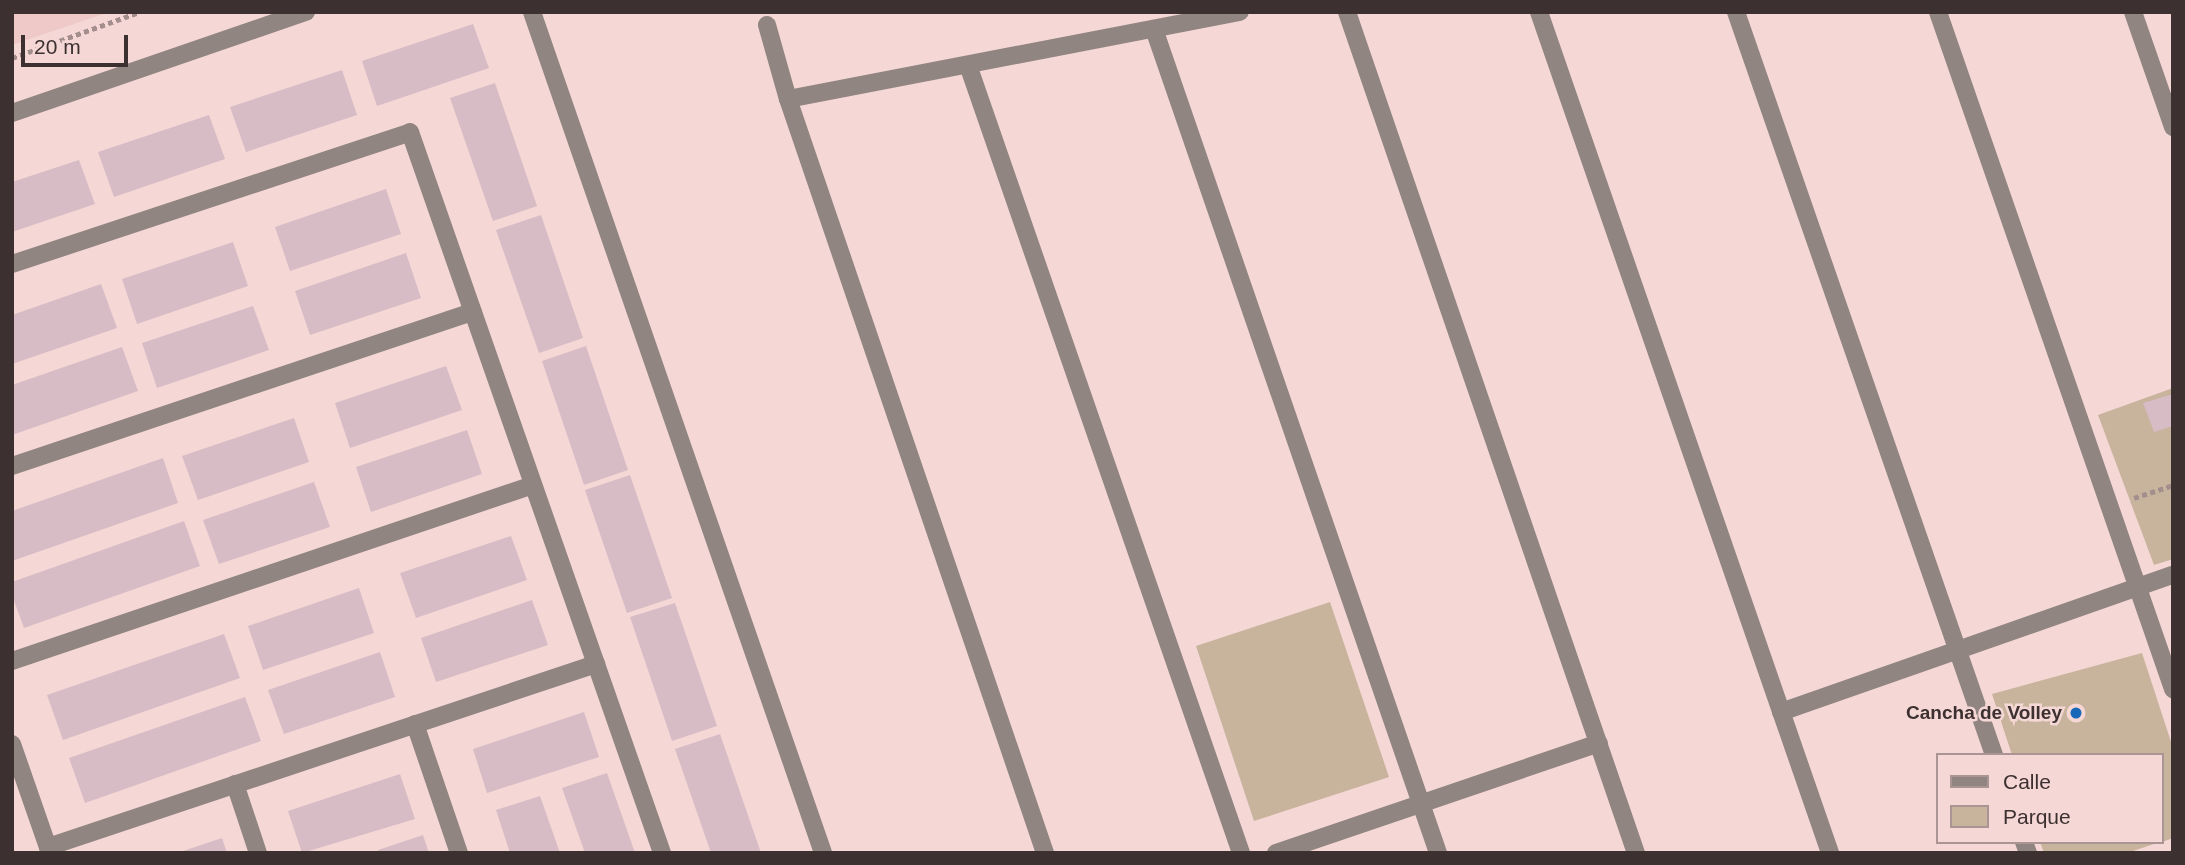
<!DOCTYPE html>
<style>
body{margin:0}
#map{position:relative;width:2185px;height:865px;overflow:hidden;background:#f5d7d6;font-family:Arial,sans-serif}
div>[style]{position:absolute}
.built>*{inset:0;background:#efc8c8}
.green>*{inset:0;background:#c8b39c}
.building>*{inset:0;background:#d7bcc5}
.path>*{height:4.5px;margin-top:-2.25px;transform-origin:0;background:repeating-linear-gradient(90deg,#a48e8d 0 5px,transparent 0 8.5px)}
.minor>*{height:18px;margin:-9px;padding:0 9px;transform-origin:9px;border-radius:9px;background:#908580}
.dots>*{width:19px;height:19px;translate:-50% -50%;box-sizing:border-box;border:4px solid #f5d7d6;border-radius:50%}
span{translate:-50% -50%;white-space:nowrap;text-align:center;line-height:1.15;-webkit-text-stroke:5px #f5d7d6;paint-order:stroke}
.poi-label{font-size:19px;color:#3c3130;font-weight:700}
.right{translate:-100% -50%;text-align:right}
.frame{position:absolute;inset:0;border:14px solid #3c3130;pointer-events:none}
.legend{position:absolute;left:1936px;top:753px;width:228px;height:91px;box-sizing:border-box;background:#f5d7d6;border:2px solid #ab9594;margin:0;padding:9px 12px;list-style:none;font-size:21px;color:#3c3130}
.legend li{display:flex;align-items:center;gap:14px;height:35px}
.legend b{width:35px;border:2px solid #ab9594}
.scale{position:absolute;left:21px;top:35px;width:107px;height:32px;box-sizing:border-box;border:4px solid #3c3130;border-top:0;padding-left:9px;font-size:21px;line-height:24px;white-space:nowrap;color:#3c3130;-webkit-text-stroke:5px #f5d7d6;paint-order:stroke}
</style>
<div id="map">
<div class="built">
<div style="clip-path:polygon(12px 12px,109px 12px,12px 45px)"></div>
</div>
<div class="green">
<div style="clip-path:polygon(2173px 388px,2173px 559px,2154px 565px,2098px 415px)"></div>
<div style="clip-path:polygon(1330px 602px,1389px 777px,1254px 821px,1196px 646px)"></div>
<div style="clip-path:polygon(2142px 653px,2173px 748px,2173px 838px,2162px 842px,2162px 755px,2012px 755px,1992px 694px)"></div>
<div style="clip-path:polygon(2040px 842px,2160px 842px,2127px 853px,2044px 853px)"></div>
</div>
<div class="building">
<div style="clip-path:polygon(473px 24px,489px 68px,377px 106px,362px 61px)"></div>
<div style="clip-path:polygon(342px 70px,357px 115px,246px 152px,230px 107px)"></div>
<div style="clip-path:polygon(495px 83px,537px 206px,493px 221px,450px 98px)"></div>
<div style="clip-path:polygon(209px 115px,225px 159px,114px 197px,98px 152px)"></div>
<div style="clip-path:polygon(79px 160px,95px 204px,12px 232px,12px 182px)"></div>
<div style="clip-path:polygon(386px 189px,401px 234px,290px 271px,275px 227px)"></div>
<div style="clip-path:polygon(541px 215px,583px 338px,539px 353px,496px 230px)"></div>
<div style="clip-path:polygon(233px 242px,248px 286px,137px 324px,122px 279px)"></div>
<div style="clip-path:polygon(406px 253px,421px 298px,310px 335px,295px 291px)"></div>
<div style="clip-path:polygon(101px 284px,117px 328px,12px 364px,12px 315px)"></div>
<div style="clip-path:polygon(253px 306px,269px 350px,157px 388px,142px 343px)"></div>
<div style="clip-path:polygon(586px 346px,628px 470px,584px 485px,542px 361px)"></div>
<div style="clip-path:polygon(122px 347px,138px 391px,12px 435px,12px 385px)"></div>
<div style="clip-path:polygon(446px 366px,462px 410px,350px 448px,335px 403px)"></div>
<div style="clip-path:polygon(2173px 394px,2173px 426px,2154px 432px,2143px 403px)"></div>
<div style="clip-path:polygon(294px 418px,309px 462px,198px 500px,182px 456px)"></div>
<div style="clip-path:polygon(467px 430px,482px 474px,371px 512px,356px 467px)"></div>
<div style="clip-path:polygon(163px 458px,178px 503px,12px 561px,12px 511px)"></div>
<div style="clip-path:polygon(630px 475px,672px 598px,627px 613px,585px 490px)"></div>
<div style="clip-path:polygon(314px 482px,330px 527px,219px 564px,203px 520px)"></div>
<div style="clip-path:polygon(184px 521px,200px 566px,24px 628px,12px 595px,12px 582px)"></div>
<div style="clip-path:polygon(511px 536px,527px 580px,416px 618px,400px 573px)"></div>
<div style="clip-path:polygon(359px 588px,374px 633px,263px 670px,248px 626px)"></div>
<div style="clip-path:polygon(532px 600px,548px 645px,436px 682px,421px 638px)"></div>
<div style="clip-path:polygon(675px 603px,717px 726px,672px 741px,630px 617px)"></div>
<div style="clip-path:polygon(224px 634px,240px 678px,63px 740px,47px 695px)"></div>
<div style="clip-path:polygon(380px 652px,395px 697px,284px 734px,268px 690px)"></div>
<div style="clip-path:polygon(245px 697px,261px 741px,85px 803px,69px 758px)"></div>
<div style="clip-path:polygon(584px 712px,599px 757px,487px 793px,473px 749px)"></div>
<div style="clip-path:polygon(720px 734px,761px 853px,711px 853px,675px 749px)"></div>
<div style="clip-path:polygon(607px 773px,635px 853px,585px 853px,562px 788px)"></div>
<div style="clip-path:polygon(400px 774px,415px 819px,302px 853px,288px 811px)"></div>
<div style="clip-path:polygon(540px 796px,560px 853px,510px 853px,496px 810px)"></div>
<div style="clip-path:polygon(423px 835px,429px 853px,379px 853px,378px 850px)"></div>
<div style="clip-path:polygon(222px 838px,227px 853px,180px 853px,180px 852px)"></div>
</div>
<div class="path">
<div style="left:12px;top:58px;width:135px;rotate:-19.9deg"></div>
<div style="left:2134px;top:498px;width:41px;rotate:-18.4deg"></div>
</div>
<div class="minor">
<div style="left:532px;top:12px;width:890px;rotate:70.91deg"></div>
<div style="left:1347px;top:12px;width:889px;rotate:71.04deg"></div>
<div style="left:1539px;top:12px;width:890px;rotate:70.91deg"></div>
<div style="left:1736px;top:12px;width:787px;rotate:70.85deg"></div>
<div style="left:1938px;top:12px;width:717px;rotate:70.86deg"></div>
<div style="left:2133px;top:12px;width:122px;rotate:70.8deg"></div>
<div style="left:767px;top:25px;width:77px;rotate:74.2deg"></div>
<div style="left:1154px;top:29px;width:872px;rotate:70.98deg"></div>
<div style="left:968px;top:65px;width:834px;rotate:70.89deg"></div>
<div style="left:12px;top:113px;width:311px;rotate:-19deg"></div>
<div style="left:12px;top:264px;width:419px;rotate:-18.3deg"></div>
<div style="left:410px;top:132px;width:764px;rotate:70.73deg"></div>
<div style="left:12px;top:466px;width:486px;rotate:-18.5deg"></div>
<div style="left:12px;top:661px;width:550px;rotate:-18.67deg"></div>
<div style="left:1781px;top:712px;width:415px;rotate:-19.3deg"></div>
<div style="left:415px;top:724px;width:136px;rotate:71.2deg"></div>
<div style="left:12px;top:744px;width:115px;rotate:70.8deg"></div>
<div style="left:235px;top:784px;width:73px;rotate:71.6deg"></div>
<div style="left:2024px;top:842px;width:12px;rotate:70deg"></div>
<div style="left:48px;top:847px;width:578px;rotate:-18.47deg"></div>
<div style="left:1045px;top:853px;width:797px;rotate:-108.82deg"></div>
<div style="left:788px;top:99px;width:460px;rotate:-10.9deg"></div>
<div style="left:1276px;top:853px;width:341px;rotate:-18.8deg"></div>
</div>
<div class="dots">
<div style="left:2076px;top:713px;background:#1868b7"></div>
</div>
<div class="poi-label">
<span class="right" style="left:2062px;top:713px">Cancha de Volley</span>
</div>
<div class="frame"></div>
<ul class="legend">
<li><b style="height:9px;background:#908580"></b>Calle</li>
<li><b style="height:19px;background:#c8b39c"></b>Parque</li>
</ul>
<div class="scale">20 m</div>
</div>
